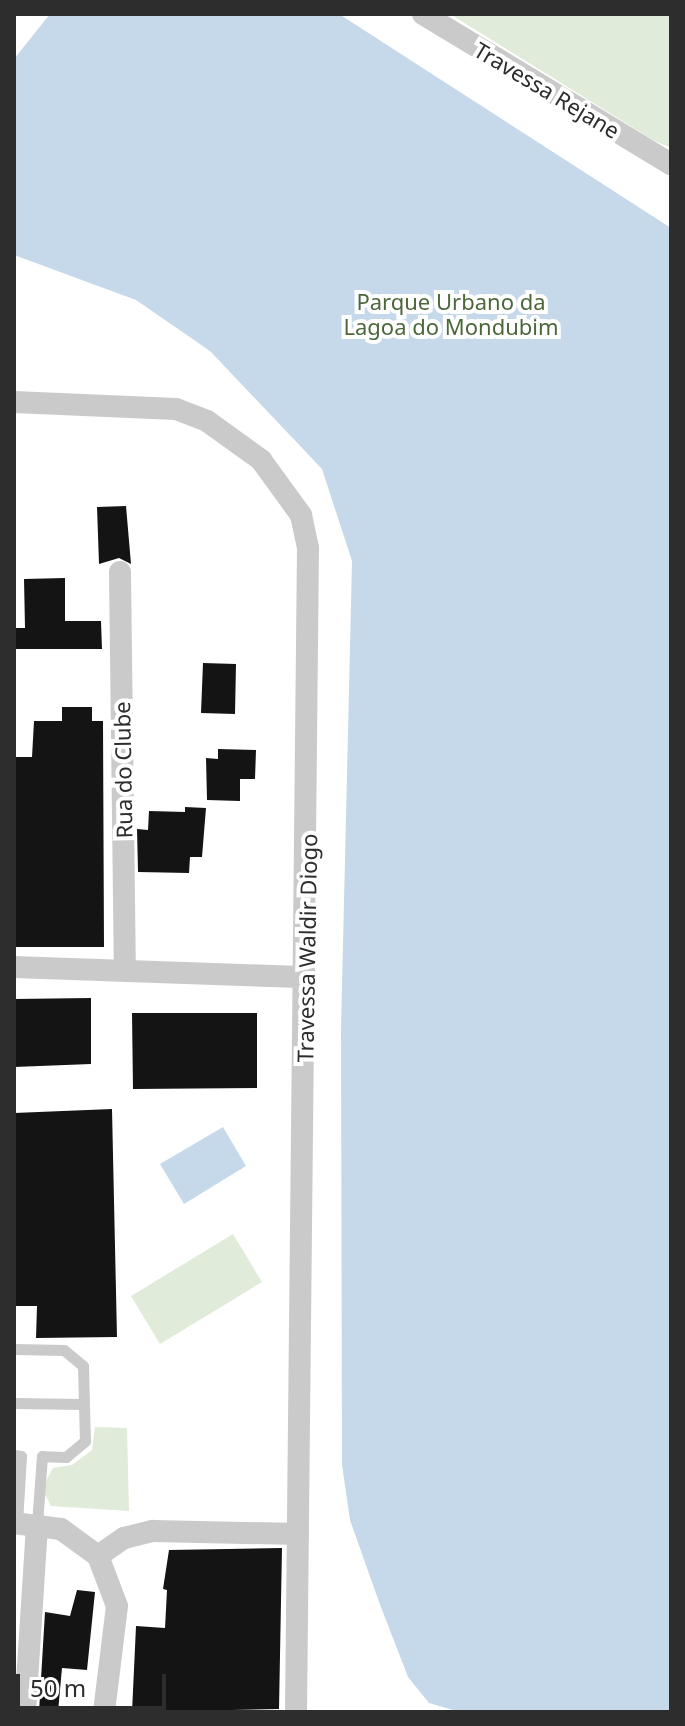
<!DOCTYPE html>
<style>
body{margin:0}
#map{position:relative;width:685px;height:1726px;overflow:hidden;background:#fff;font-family:"Noto Sans",sans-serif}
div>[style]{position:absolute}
.green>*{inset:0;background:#e1ebda}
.water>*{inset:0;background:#c6d9eb}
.building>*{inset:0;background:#141414}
.service>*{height:11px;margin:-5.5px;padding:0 5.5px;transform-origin:5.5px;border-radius:5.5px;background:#cacaca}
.minor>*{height:22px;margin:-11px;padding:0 11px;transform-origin:11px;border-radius:11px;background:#cacaca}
span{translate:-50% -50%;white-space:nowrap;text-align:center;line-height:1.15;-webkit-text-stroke:8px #fff;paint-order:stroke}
.street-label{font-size:22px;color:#2d2d2d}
.park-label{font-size:22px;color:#4b683b}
.frame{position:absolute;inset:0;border:16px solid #2d2d2d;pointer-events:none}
.scale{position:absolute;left:16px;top:1674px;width:150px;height:36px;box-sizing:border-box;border:4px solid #2d2d2d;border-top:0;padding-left:10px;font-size:24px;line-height:28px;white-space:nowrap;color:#2d2d2d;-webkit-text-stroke:6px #fff;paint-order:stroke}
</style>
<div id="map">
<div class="green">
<div style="clip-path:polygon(450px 14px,671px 14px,671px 148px,653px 140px)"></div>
<div style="clip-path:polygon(233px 1234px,262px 1282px,160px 1344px,131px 1296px)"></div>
<div style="clip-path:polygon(95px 1427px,127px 1428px,129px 1511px,51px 1506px,42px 1489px,53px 1468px,72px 1465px,92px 1450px)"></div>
</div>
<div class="water">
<div style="clip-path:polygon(50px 14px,339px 14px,671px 228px,671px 1712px,460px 1712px,429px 1703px,408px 1677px,379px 1602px,350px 1520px,342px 1465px,341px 1029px,352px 561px,322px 469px,210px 351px,136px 300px,14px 255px,14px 59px)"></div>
<div style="clip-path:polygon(223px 1127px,246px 1166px,184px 1204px,160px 1164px)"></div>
</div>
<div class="building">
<div style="clip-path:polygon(126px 506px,131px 564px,119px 558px,99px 564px,97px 507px)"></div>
<div style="clip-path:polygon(65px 578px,65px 621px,101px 621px,102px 649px,14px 649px,14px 628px,25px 628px,24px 579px)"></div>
<div style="clip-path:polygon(203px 663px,236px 664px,235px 714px,201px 713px)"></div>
<div style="clip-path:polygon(62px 707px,92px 707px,92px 721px,103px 721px,104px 947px,14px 947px,14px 757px,32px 757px,34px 721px,62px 721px)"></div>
<div style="clip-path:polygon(218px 749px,256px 750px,255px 779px,240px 779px,240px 801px,207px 800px,206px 758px,218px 759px)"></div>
<div style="clip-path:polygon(185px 807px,206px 808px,202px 857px,190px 857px,189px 873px,138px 872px,137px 829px,148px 830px,149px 811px,185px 812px)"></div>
<div style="clip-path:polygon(91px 998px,91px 1064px,14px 1067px,14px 999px)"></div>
<div style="clip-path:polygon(132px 1013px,257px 1013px,257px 1088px,133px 1089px)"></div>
<div style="clip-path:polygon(112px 1109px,117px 1337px,36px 1338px,37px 1306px,14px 1306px,14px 1113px)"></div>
<div style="clip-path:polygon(282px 1548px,279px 1709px,132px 1712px,136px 1626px,165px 1628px,167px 1590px,163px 1589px,169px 1550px)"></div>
<div style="clip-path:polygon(77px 1590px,95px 1592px,87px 1670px,62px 1668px,58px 1712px,39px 1712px,45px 1612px,70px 1616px)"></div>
</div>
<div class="service">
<div style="left:14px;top:1349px;width:50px;rotate:1.1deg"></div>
<div style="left:64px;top:1350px;width:25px;rotate:40deg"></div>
<div style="left:83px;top:1366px;width:75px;rotate:88.5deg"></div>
<div style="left:85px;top:1441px;width:25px;rotate:140deg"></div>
<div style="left:66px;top:1457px;width:24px;rotate:-178deg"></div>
<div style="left:42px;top:1456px;width:68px;rotate:94.2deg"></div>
<div style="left:14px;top:1403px;width:69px;rotate:0.8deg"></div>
<div style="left:14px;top:1455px;width:7px;rotate:8deg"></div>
<div style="left:21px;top:1456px;width:67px;rotate:93.4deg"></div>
</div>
<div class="minor">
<div style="left:423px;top:14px;width:290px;rotate:31.2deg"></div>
<div style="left:14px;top:402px;width:162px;rotate:2.5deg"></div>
<div style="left:176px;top:409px;width:33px;rotate:21deg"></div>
<div style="left:207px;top:421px;width:67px;rotate:35.8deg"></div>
<div style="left:261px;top:460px;width:68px;rotate:54deg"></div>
<div style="left:301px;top:515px;width:34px;rotate:78deg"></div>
<div style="left:308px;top:548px;width:1164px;rotate:90.59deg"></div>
<div style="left:120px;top:572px;width:396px;rotate:89.3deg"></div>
<div style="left:14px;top:967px;width:293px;rotate:2deg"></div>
<div style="left:14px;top:1523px;width:47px;rotate:7.3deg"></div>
<div style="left:61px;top:1529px;width:46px;rotate:36.1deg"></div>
<div style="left:98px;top:1556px;width:32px;rotate:-35deg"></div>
<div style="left:124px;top:1538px;width:30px;rotate:-14deg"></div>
<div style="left:153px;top:1531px;width:145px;rotate:1.2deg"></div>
<div style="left:98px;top:1556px;width:53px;rotate:69.2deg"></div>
<div style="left:117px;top:1606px;width:107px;rotate:97deg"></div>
<div style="left:25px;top:1712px;width:188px;rotate:-86.3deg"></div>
</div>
<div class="street-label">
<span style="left:547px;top:90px;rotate:31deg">Travessa Rejane</span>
<span style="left:123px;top:770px;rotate:-91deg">Rua do Clube</span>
<span style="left:307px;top:948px;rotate:-89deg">Travessa Waldir Diogo</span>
</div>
<div class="park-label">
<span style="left:451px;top:314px">Parque Urbano da<br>Lagoa do Mondubim</span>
</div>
<div class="frame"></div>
<div class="scale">50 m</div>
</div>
